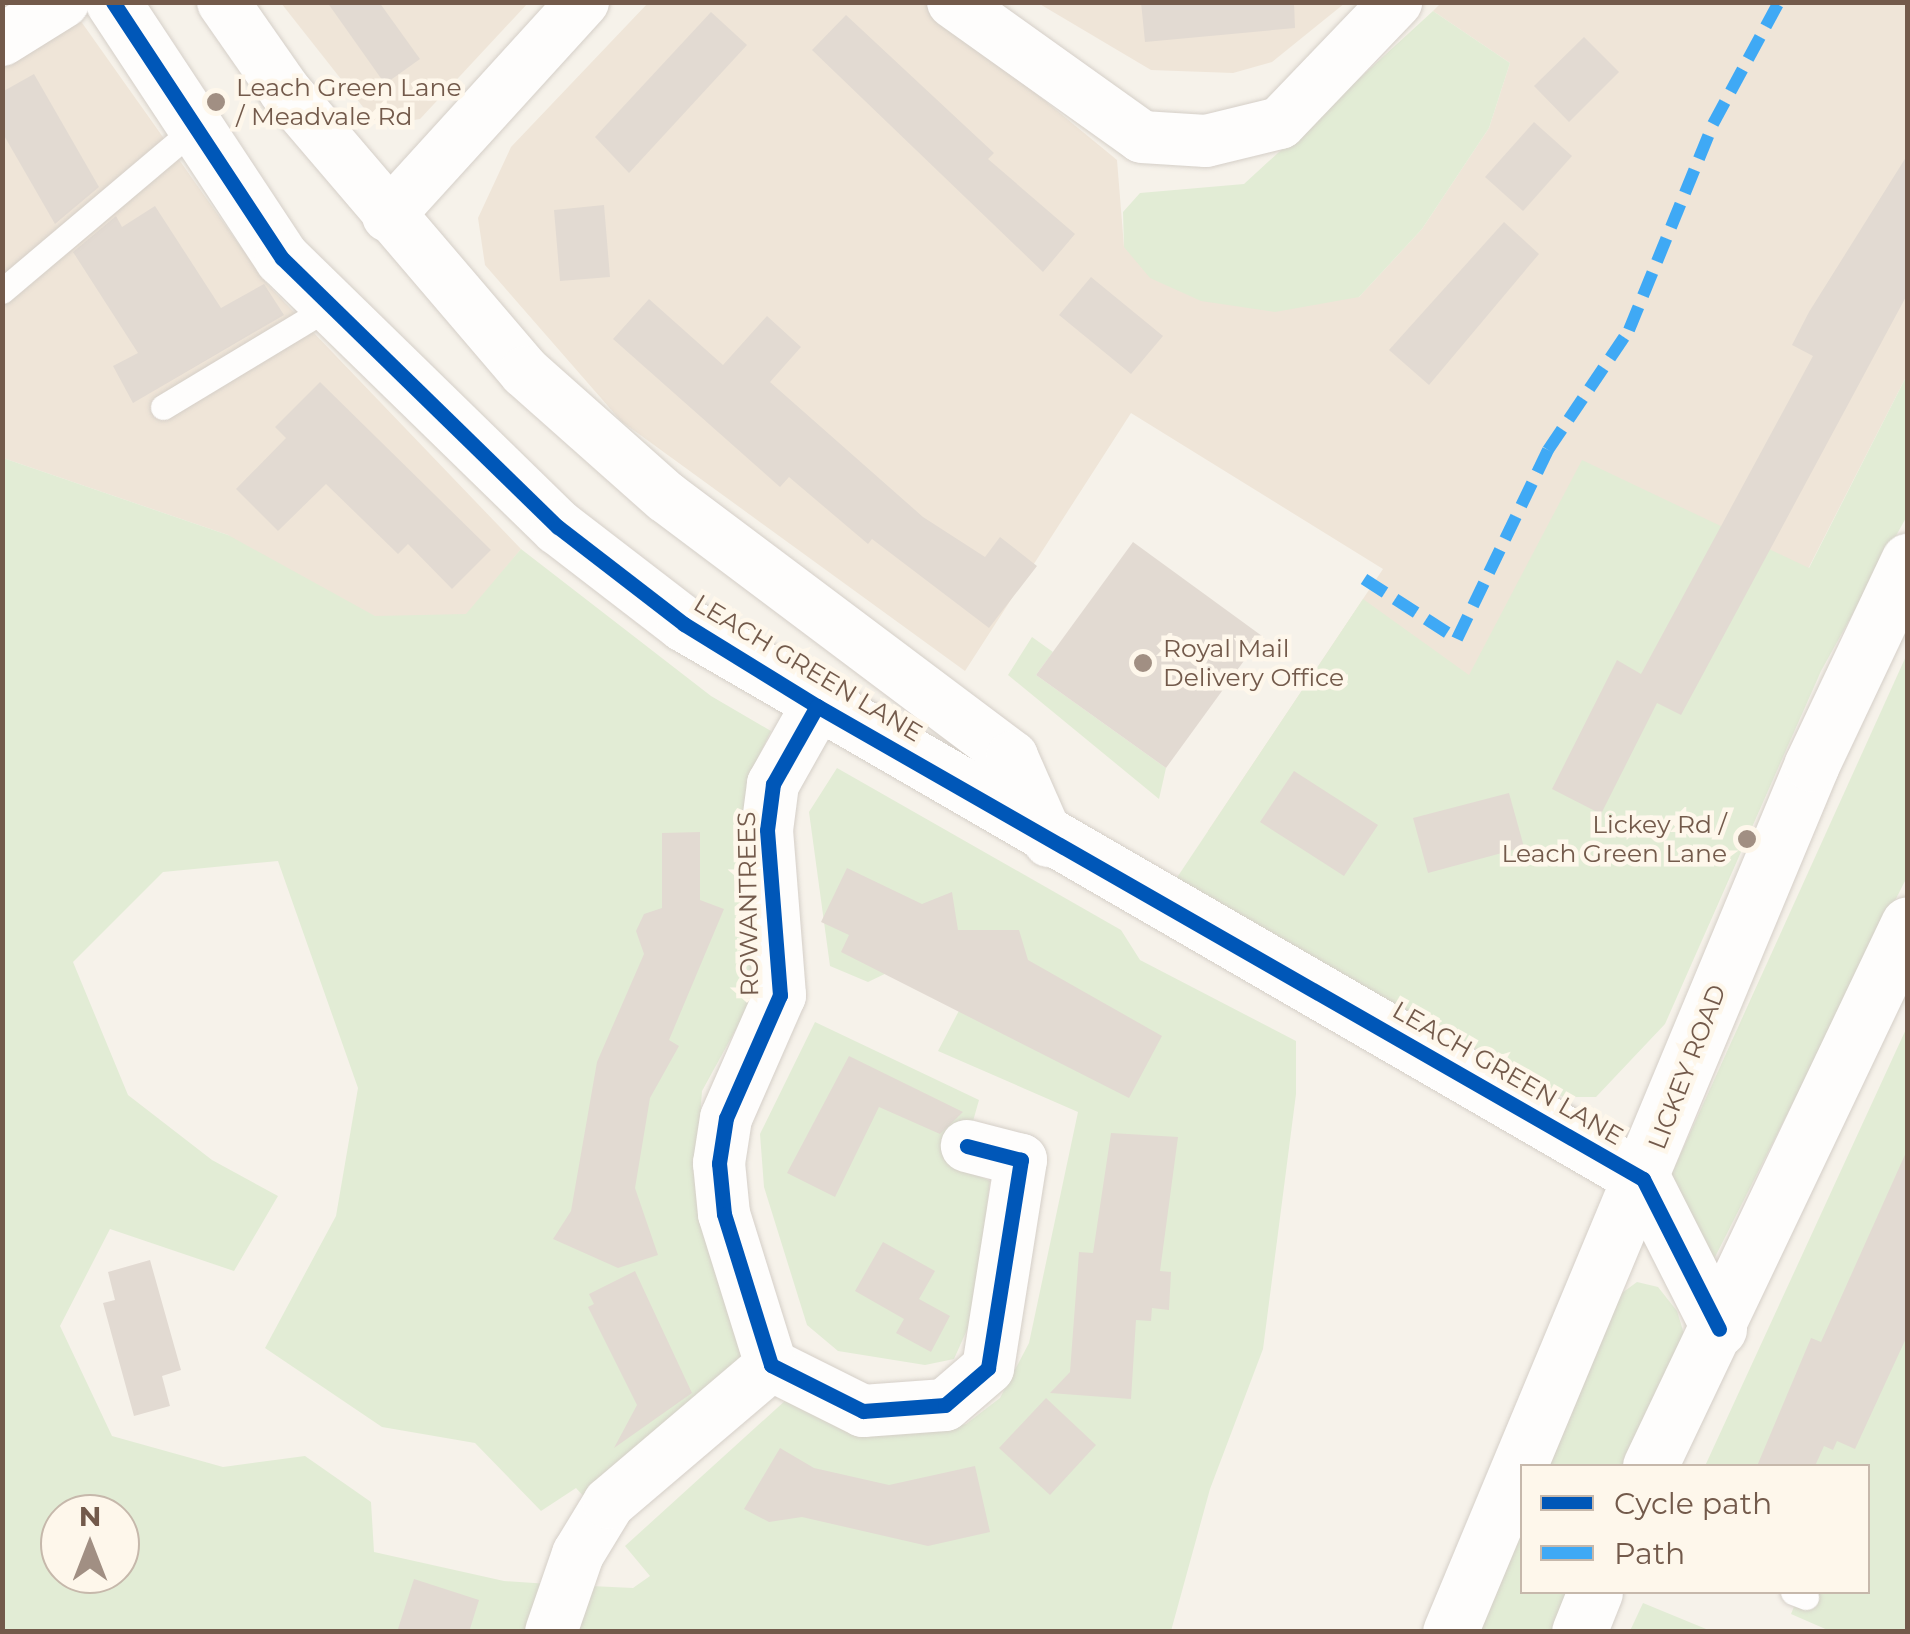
<!DOCTYPE html>
<style>
body{margin:0}
#map{position:relative;width:1910px;height:1634px;overflow:hidden;background:#f6f2ea;font-family:Montserrat,sans-serif}
div>[style]{position:absolute}
.residential>*{inset:0;background:#efe5d8}
.green>*{inset:0;background:#e2ecd5}
.building>*{inset:0;background:#e2dad2}
.roads{filter:drop-shadow(0 0 2px #d5cfc8) drop-shadow(0 0 2px #d5cfc8)}
.lane>*{height:25px;margin:-12.5px;padding:0 12.5px;transform-origin:12.5px;border-radius:12.5px;background:#fefdfc}
.street>*{height:52px;margin:-26px;padding:0 26px;transform-origin:26px;border-radius:26px;background:#fefdfc}
.secondary>*{height:55px;margin:-27.5px;padding:0 27.5px;transform-origin:27.5px;border-radius:27.5px;background:#fefdfc}
.quiet>*{height:12px;margin-top:-6px;transform-origin:0;background:repeating-linear-gradient(90deg,#3fa9f5 0 25px,transparent 0 37px)}
.cycleway>*{height:15px;margin:-7.5px;padding:0 7.5px;transform-origin:7.5px;border-radius:7.5px;background:#0057b8}
.dots>*{width:28px;height:28px;translate:-50% -50%;box-sizing:border-box;border:5px solid #fef7eb;border-radius:50%}
span{translate:-50% -50%;white-space:nowrap;text-align:center;line-height:1.15;-webkit-text-stroke:9px #fef7eb;paint-order:stroke}
.poi-label{font-size:25px;color:#735a4b}
.left{translate:0 -50%;text-align:left}
.right{translate:-100% -50%;text-align:right}
.street-label{font-size:25px;color:#735a4b}
.frame{position:absolute;inset:0;border:5px solid #735a4b;pointer-events:none}
.legend{position:absolute;left:1520px;top:1464px;width:350px;height:130px;box-sizing:border-box;background:#fef7eb;border:2px solid #c6b8ab;margin:0;padding:12px 18px;list-style:none;font-size:30px;color:#735a4b}
.legend li{display:flex;align-items:center;gap:20px;height:50px}
.legend b{width:50px;border:2px solid #c6b8ab}
.north{position:absolute;left:40px;top:1494px;width:100px;height:100px;box-sizing:border-box;background:#fef7eb;border:2px solid #c6b8ab;border-radius:50%;rotate:0deg;font-size:28px;font-weight:700;line-height:40px;text-align:center;color:#735a4b}
.north::after{content:'';display:block;margin:auto;width:35px;height:45px;background:#a18f83;clip-path:polygon(50% 0,100% 100%,50% 72%,0 100%)}
</style>
<div id="map">
<div class="residential">
<div style="clip-path:polygon(3px 3px,68px 3px,267px 284px,521px 549px,413px 682px,228px 535px,3px 458px)"></div>
<div style="clip-path:polygon(281px 3px,528px 3px,420px 119px,378px 126px)"></div>
<div style="clip-path:polygon(648px 3px,926px 3px,1117px 160px,1124px 247px,1359px 297px,1422px 229px,1489px 128px,1510px 63px,1433px 11px,1441px 3px,1907px 3px,1907px 375px,1639px 900px,1208px 831px,1383px 569px,1131px 413px,965px 671px,621px 421px,485px 265px,478px 218px,511px 147px)"></div>
<div style="clip-path:polygon(1038px 3px,1345px 3px,1272px 62px,1233px 73px,1151px 70px)"></div>
</div>
<div class="green">
<div style="clip-path:polygon(1433px 11px,1510px 63px,1489px 128px,1422px 229px,1359px 297px,1275px 312px,1201px 301px,1150px 278px,1124px 247px,1123px 212px,1140px 193px,1244px 184px)"></div>
<div style="clip-path:polygon(1907px 375px,1907px 516px,1821px 671px,1665px 1024px,1596px 1097px,1563px 1097px,1174px 882px,1363px 599px,1469px 675px,1582px 460px,1809px 568px)"></div>
<div style="clip-path:polygon(evenodd,3px 458px,228px 535px,375px 616px,466px 614px,521px 549px,711px 696px,771px 731px,747px 780px,758px 989px,702px 1091px,696px 1175px,753px 1362px,594px 1508px,576px 1488px,541px 1511px,475px 1443px,382px 1427px,265px 1348px,336px 1216px,358px 1088px,278px 861px,163px 872px,73px 962px,128px 1095px,212px 1160px,278px 1196px,234px 1271px,110px 1229px,60px 1326px,112px 1436px,223px 1467px,305px 1456px,371px 1502px,374px 1552px,504px 1581px,549px 1584px,541px 1631px,3px 1632px,3px 458px,60px 1514px,120px 1514px,120px 1574px,60px 1574px,60px 1514px)"></div>
<div style="clip-path:polygon(1032px 637px,1053px 652px,1036px 675px,1166px 768px,1159px 799px,1008px 675px)"></div>
<div style="clip-path:polygon(1907px 654px,1907px 877px,1711px 1265px,1667px 1184px)"></div>
<div style="clip-path:polygon(837px 768px,1121px 930px,1140px 960px,1296px 1041px,1296px 1094px,1263px 1349px,1210px 1489px,1171px 1631px,579px 1632px,591px 1586px,633px 1588px,650px 1576px,625px 1546px,787px 1399px,929px 1431px,966px 1424px,1000px 1398px,1029px 1343px,1078px 1112px,938px 1051px,964px 1001px,895px 969px,868px 982px,830px 966px,809px 812px)"></div>
<div style="clip-path:polygon(815px 1022px,979px 1100px,960px 1167px,990px 1181px,974px 1314px,954px 1359px,925px 1365px,838px 1351px,807px 1325px,764px 1187px,760px 1134px)"></div>
<div style="clip-path:polygon(1907px 1027px,1907px 1631px,1830px 1631px,1791px 1614px,1800px 1592px,1868px 1592px,1868px 1466px,1705px 1466px)"></div>
<div style="clip-path:polygon(1637px 1282px,1658px 1287px,1677px 1311px,1688px 1347px,1634px 1466px,1538px 1466px,1607px 1304px)"></div>
<div style="clip-path:polygon(1522px 1503px,1522px 1592px,1576px 1592px,1557px 1631px,1470px 1632px)"></div>
<div style="clip-path:polygon(1643px 1603px,1711px 1631px,1630px 1631px)"></div>
</div>
<div class="building">
<div style="clip-path:polygon(327px 2px,379px 2px,420px 59px,385px 84px)"></div>
<div style="clip-path:polygon(1141px 2px,1294px 2px,1295px 28px,1145px 42px)"></div>
<div style="clip-path:polygon(711px 12px,747px 45px,629px 173px,595px 137px)"></div>
<div style="clip-path:polygon(846px 15px,994px 153px,988px 159px,1075px 234px,1043px 272px,812px 50px)"></div>
<div style="clip-path:polygon(1584px 37px,1619px 72px,1569px 122px,1534px 86px)"></div>
<div style="clip-path:polygon(34px 74px,99px 187px,55px 224px,2px 132px,2px 92px)"></div>
<div style="clip-path:polygon(1534px 122px,1572px 156px,1523px 211px,1485px 177px)"></div>
<div style="clip-path:polygon(1908px 154px,1908px 293px,1681px 715px,1657px 703px,1601px 814px,1552px 789px,1617px 660px,1641px 674px,1813px 356px,1792px 345px,1809px 312px)"></div>
<div style="clip-path:polygon(604px 205px,610px 277px,560px 281px,554px 210px)"></div>
<div style="clip-path:polygon(155px 206px,221px 308px,264px 284px,284px 315px,133px 403px,113px 366px,138px 353px,73px 252px,116px 216px,122px 227px)"></div>
<div style="clip-path:polygon(1504px 222px,1539px 254px,1429px 385px,1389px 350px)"></div>
<div style="clip-path:polygon(1091px 277px,1163px 336px,1131px 374px,1059px 315px)"></div>
<div style="clip-path:polygon(649px 299px,723px 365px,767px 316px,801px 347px,770px 382px,923px 517px,985px 557px,1000px 537px,1037px 566px,989px 628px,872px 539px,868px 544px,789px 477px,780px 487px,613px 339px)"></div>
<div style="clip-path:polygon(320px 382px,491px 550px,452px 589px,408px 544px,398px 554px,326px 484px,278px 531px,236px 489px,286px 438px,275px 427px)"></div>
<div style="clip-path:polygon(1133px 542px,1262px 636px,1166px 768px,1036px 675px)"></div>
<div style="clip-path:polygon(1294px 771px,1378px 825px,1344px 876px,1260px 822px)"></div>
<div style="clip-path:polygon(1509px 793px,1524px 847px,1428px 873px,1413px 818px)"></div>
<div style="clip-path:polygon(700px 832px,700px 900px,724px 909px,669px 1040px,679px 1046px,650px 1098px,635px 1188px,658px 1255px,618px 1268px,553px 1239px,571px 1211px,597px 1062px,644px 954px,636px 931px,644px 914px,662px 908px,662px 833px)"></div>
<div style="clip-path:polygon(847px 868px,922px 904px,952px 892px,958px 930px,1019px 930px,1028px 960px,1162px 1036px,1129px 1098px,841px 952px,849px 935px,821px 922px)"></div>
<div style="clip-path:polygon(849px 1056px,963px 1112px,940px 1134px,879px 1107px,835px 1197px,787px 1173px)"></div>
<div style="clip-path:polygon(1111px 1133px,1178px 1137px,1160px 1271px,1171px 1272px,1169px 1310px,1152px 1308px,1151px 1321px,1136px 1320px,1131px 1399px,1050px 1393px,1070px 1372px,1079px 1252px,1093px 1253px)"></div>
<div style="clip-path:polygon(1908px 1148px,1908px 1334px,1855px 1449px,1837px 1441px,1833px 1450px,1824px 1446px,1815px 1466px,1757px 1466px,1811px 1338px,1821px 1342px)"></div>
<div style="clip-path:polygon(883px 1242px,935px 1271px,919px 1299px,950px 1316px,931px 1352px,896px 1333px,904px 1319px,855px 1291px)"></div>
<div style="clip-path:polygon(150px 1260px,181px 1370px,162px 1376px,170px 1406px,134px 1416px,103px 1303px,115px 1300px,108px 1272px)"></div>
<div style="clip-path:polygon(635px 1271px,692px 1393px,614px 1448px,637px 1405px,588px 1307px,594px 1304px,589px 1294px)"></div>
<div style="clip-path:polygon(1046px 1398px,1096px 1445px,1050px 1495px,999px 1448px)"></div>
<div style="clip-path:polygon(780px 1448px,814px 1468px,889px 1485px,975px 1466px,990px 1532px,928px 1546px,802px 1517px,769px 1522px,744px 1509px)"></div>
<div style="clip-path:polygon(414px 1579px,479px 1600px,469px 1632px,397px 1632px)"></div>
</div>
<div class="roads">
<div class="lane">
<div style="left:2px;top:291px;width:248px;rotate:-40.2deg"></div>
<div style="left:163px;top:407px;width:194px;rotate:-31.1deg"></div>
<div style="left:1793px;top:1592px;width:14px;rotate:21deg"></div>
</div>
<div class="street">
<div style="left:223px;top:2px;width:108px;rotate:55.1deg"></div>
<div style="left:285px;top:91px;width:370px;rotate:49.5deg"></div>
<div style="left:525px;top:372px;width:188px;rotate:41.6deg"></div>
<div style="left:666px;top:497px;width:433px;rotate:36.9deg"></div>
<div style="left:1012px;top:757px;width:92px;rotate:66.2deg"></div>
<div style="left:953px;top:2px;width:232px;rotate:35.5deg"></div>
<div style="left:1142px;top:137px;width:64px;rotate:3.6deg"></div>
<div style="left:1206px;top:141px;width:76px;rotate:-13.7deg"></div>
<div style="left:1280px;top:123px;width:168px;rotate:-46.2deg"></div>
<div style="left:2px;top:40px;width:72px;rotate:-31.9deg"></div>
<div style="left:388px;top:216px;width:290px;rotate:-47.7deg"></div>
<div style="left:817px;top:706px;width:90px;rotate:119.4deg"></div>
<div style="left:773px;top:784px;width:46px;rotate:97.4deg"></div>
<div style="left:767px;top:830px;width:166px;rotate:85.5deg"></div>
<div style="left:780px;top:995px;width:134px;rotate:113.7deg"></div>
<div style="left:726px;top:1118px;width:46px;rotate:98.8deg"></div>
<div style="left:719px;top:1163px;width:51px;rotate:84.4deg"></div>
<div style="left:724px;top:1214px;width:158px;rotate:72.7deg"></div>
<div style="left:771px;top:1365px;width:103px;rotate:26.6deg"></div>
<div style="left:863px;top:1411px;width:82px;rotate:-4.2deg"></div>
<div style="left:945px;top:1405px;width:57px;rotate:-40.7deg"></div>
<div style="left:988px;top:1368px;width:211px;rotate:-81deg"></div>
<div style="left:1021px;top:1160px;width:56px;rotate:-165.5deg"></div>
<div style="left:551px;top:1632px;width:83px;rotate:-70.9deg"></div>
<div style="left:578px;top:1554px;width:60px;rotate:-58.7deg"></div>
<div style="left:609px;top:1503px;width:213px;rotate:-40.4deg"></div>
</div>
<div class="secondary">
<div style="left:113px;top:2px;width:307px;rotate:56.6deg"></div>
<div style="left:282px;top:258px;width:385px;rotate:44.3deg"></div>
<div style="left:558px;top:527px;width:159px;rotate:37.6deg"></div>
<div style="left:684px;top:624px;width:1108px;rotate:30.06deg"></div>
<div style="left:1643px;top:1179px;width:168px;rotate:63.1deg"></div>
<div style="left:1650px;top:1466px;width:600px;rotate:-64.54deg"></div>
<div style="left:1450px;top:1632px;width:940px;rotate:-67.36deg"></div>
<div style="left:1812px;top:764px;width:225px;rotate:-64.7deg"></div>
<div style="left:1579px;top:1632px;width:43px;rotate:-68.2deg"></div>
</div>
</div>
<div class="quiet">
<div style="left:1364px;top:579px;width:111px;rotate:32.8deg"></div>
<div style="left:1457px;top:639px;width:210px;rotate:-64.3deg"></div>
<div style="left:1548px;top:450px;width:145px;rotate:-56deg"></div>
<div style="left:1629px;top:330px;width:222px;rotate:-67.8deg"></div>
<div style="left:1713px;top:124px;width:139px;rotate:-61.6deg"></div>
</div>
<div class="cycleway">
<div style="left:113px;top:2px;width:307px;rotate:56.6deg"></div>
<div style="left:282px;top:258px;width:385px;rotate:44.3deg"></div>
<div style="left:558px;top:527px;width:159px;rotate:37.6deg"></div>
<div style="left:684px;top:624px;width:156px;rotate:31.7deg"></div>
<div style="left:817px;top:706px;width:952px;rotate:29.8deg"></div>
<div style="left:1643px;top:1179px;width:168px;rotate:63.1deg"></div>
<div style="left:817px;top:706px;width:90px;rotate:119.4deg"></div>
<div style="left:773px;top:784px;width:46px;rotate:97.4deg"></div>
<div style="left:767px;top:830px;width:166px;rotate:85.5deg"></div>
<div style="left:780px;top:995px;width:134px;rotate:113.7deg"></div>
<div style="left:726px;top:1118px;width:46px;rotate:98.8deg"></div>
<div style="left:719px;top:1163px;width:51px;rotate:84.4deg"></div>
<div style="left:724px;top:1214px;width:158px;rotate:72.7deg"></div>
<div style="left:771px;top:1365px;width:103px;rotate:26.6deg"></div>
<div style="left:863px;top:1411px;width:82px;rotate:-4.2deg"></div>
<div style="left:945px;top:1405px;width:57px;rotate:-40.7deg"></div>
<div style="left:988px;top:1368px;width:211px;rotate:-81deg"></div>
<div style="left:1021px;top:1160px;width:56px;rotate:-165.5deg"></div>
</div>
<div class="dots">
<div style="left:216px;top:102px;background:#a18f83"></div>
<div style="left:1143px;top:663px;background:#a18f83"></div>
<div style="left:1747px;top:839px;background:#a18f83"></div>
</div>
<div class="poi-label">
<span class="left" style="left:236px;top:102px">Leach Green Lane<br>/ Meadvale Rd</span>
<span class="left" style="left:1163px;top:663px">Royal Mail<br>Delivery Office</span>
<span class="right" style="left:1727px;top:839px">Lickey Rd /<br>Leach Green Lane</span>
</div>
<div class="street-label">
<span style="left:808px;top:668px;rotate:31deg">LEACH GREEN LANE</span>
<span style="left:748px;top:904px;rotate:-91deg">ROWANTREES</span>
<span style="left:1687px;top:1067px;rotate:-69deg">LICKEY ROAD</span>
<span style="left:1508px;top:1073px;rotate:30deg">LEACH GREEN LANE</span>
</div>
<div class="frame"></div>
<ul class="legend">
<li><b style="height:12px;background:#0057b8"></b>Cycle path</li>
<li><b style="height:12px;background:#3fa9f5"></b>Path</li>
</ul>
<div class="north">N</div>
</div>
